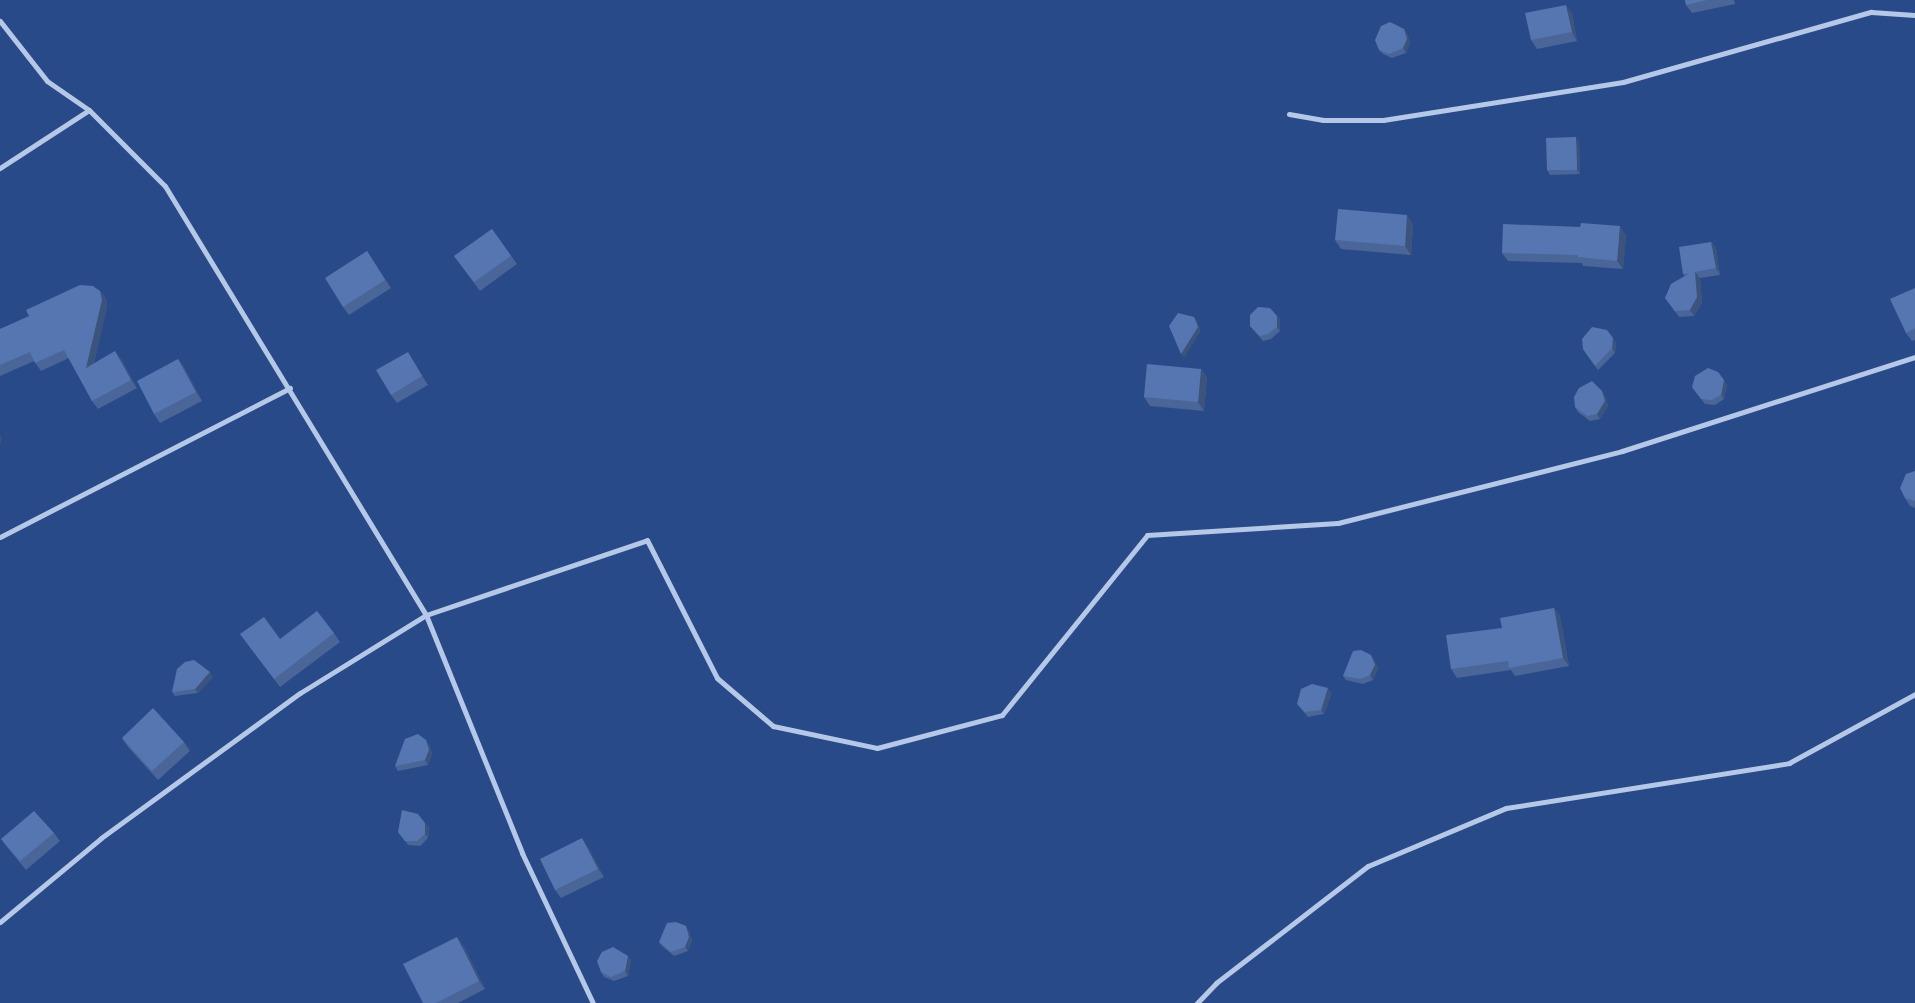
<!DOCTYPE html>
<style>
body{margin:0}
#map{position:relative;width:1915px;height:1003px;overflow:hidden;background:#294a88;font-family:"Golos Text",sans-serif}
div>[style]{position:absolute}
.minor>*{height:5px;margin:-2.5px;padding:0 2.5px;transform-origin:2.5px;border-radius:2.5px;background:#b6c8e8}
.wall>*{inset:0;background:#4a6598}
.shaded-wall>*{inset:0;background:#3c537c}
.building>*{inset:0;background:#5676b1}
span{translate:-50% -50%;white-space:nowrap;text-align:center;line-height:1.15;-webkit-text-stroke:4.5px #294a88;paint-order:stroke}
</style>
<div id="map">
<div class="minor">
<div style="left:0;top:21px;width:76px;rotate:51.9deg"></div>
<div style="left:47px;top:81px;width:51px;rotate:34.6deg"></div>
<div style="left:89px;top:110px;width:107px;rotate:45deg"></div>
<div style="left:165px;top:186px;width:502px;rotate:58.68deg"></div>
<div style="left:426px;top:615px;width:233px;rotate:-18.7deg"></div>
<div style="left:647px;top:540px;width:155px;rotate:63.1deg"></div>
<div style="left:717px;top:678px;width:74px;rotate:40.6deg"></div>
<div style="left:773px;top:726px;width:106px;rotate:11.9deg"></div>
<div style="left:877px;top:748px;width:129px;rotate:-14.8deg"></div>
<div style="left:1002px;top:715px;width:231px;rotate:-51.1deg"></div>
<div style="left:1147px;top:535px;width:191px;rotate:-3.6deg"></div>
<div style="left:1338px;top:523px;width:293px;rotate:-14.2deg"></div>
<div style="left:1622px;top:451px;width:308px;rotate:-17.8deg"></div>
<div style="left:1289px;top:114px;width:35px;rotate:10deg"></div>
<div style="left:1323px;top:120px;width:60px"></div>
<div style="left:1383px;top:120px;width:243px;rotate:-9deg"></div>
<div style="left:1623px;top:82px;width:258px;rotate:-15.8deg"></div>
<div style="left:1871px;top:12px;width:44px;rotate:3.9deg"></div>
<div style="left:0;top:168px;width:106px;rotate:-33.1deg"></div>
<div style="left:0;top:537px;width:326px;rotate:-27.2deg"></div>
<div style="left:0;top:922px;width:131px;rotate:-39.7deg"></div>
<div style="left:101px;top:838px;width:246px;rotate:-36.1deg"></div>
<div style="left:300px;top:693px;width:148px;rotate:-31.8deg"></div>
<div style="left:426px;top:615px;width:257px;rotate:68deg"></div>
<div style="left:522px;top:853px;width:166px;rotate:64.7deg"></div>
<div style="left:1197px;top:1003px;width:28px;rotate:-46deg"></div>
<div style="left:1216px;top:983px;width:192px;rotate:-37.6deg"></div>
<div style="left:1368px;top:866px;width:150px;rotate:-22.8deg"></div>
<div style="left:1506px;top:808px;width:287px;rotate:-9deg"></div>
<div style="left:1789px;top:763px;width:144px;rotate:-28.7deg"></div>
</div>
<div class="wall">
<div style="clip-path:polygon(1685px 0,1734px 0,1735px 4px,1692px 13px,1686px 5px)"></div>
<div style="clip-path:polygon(1572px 13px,1577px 41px,1537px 49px,1531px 40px)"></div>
<div style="clip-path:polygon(1404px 29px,1407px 33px,1410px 43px,1406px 53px,1392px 58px,1383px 54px,1379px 50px)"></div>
<div style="clip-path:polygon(1579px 142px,1580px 174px,1550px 175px,1547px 170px)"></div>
<div style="clip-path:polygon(1413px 224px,1411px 255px,1341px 249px,1335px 240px)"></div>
<div style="clip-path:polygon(492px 229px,517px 264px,480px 291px,454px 256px)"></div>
<div style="clip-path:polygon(1626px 235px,1623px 269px,1583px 266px,1582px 263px,1508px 261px,1502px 253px)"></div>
<div style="clip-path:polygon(1711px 242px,1716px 248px,1720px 275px,1700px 278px,1702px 303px,1694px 316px,1679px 317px,1665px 298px,1685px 276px,1683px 274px)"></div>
<div style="clip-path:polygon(367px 251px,391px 288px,349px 315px,343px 307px)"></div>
<div style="clip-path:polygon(1915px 288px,1915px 340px,1912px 341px,1906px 333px)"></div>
<div style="clip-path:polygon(100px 291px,106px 299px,107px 307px,94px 363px,121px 359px,137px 388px,98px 409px,92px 401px,69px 358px,41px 371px,34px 361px,0 376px,0 329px)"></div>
<div style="clip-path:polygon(1277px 316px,1280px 320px,1280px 331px,1271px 339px,1263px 341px,1250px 326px)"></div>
<div style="clip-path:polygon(1616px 342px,1615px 353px,1598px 370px,1583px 349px)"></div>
<div style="clip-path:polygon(178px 359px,184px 367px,202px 401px,160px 423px,154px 414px)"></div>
<div style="clip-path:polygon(413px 360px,428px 385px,397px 403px,391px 395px)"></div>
<div style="clip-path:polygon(1201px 369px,1207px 377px,1204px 411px,1150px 406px,1144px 397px)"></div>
<div style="clip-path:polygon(1718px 372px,1727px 385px,1724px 399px,1715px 405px,1705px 404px,1692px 387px)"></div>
<div style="clip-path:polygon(1605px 396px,1608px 406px,1600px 419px,1590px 421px,1578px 412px,1575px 407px)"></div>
<div style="clip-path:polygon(1915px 471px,1915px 508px,1910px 506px,1905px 498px)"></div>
<div style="clip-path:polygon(1554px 608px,1560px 616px,1569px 666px,1515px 676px,1511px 670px,1457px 678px,1451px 669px)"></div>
<div style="clip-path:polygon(334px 633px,340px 642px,280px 687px,240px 634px,280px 639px)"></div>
<div style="clip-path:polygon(1374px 659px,1378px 669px,1373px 680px,1363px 684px,1346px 680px,1343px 676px)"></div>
<div style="clip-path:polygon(213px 677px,198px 693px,175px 696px,172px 692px)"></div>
<div style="clip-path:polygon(1332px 693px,1324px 714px,1308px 717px,1297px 704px)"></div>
<div style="clip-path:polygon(122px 738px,184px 742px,190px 751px,158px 780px,128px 747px)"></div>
<div style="clip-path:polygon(429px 744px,432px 754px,428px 765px,398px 771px,395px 766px)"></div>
<div style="clip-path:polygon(425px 823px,429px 827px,428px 838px,420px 846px,408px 845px,398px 832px)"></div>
<div style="clip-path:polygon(54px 833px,60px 841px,26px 870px,7px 847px,1px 839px)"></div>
<div style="clip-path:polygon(588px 847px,604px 877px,561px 898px,555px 890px)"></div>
<div style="clip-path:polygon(689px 931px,692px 941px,688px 951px,674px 956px,662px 946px,659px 942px)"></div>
<div style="clip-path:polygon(463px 945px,485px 989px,458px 1003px,423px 1003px)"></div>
<div style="clip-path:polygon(631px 960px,628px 976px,614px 981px,604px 977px,601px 972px)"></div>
</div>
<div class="shaded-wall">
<div style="clip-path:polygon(1566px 5px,1572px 13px,1577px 41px,1572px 32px)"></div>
<div style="clip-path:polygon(1404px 29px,1407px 33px,1410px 43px,1406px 53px,1403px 48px)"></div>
<div style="clip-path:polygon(1576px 137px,1579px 142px,1580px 174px,1577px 170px)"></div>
<div style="clip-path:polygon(1407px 215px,1413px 224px,1411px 255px,1405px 246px)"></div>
<div style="clip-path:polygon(1620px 226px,1626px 235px,1623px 269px,1617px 261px)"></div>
<div style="clip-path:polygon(1711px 242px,1716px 248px,1720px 275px,1716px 268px)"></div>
<div style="clip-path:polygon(1695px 272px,1700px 278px,1702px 303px,1694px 316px,1690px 310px)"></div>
<div style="clip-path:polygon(100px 291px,106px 299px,107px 307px,91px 376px,86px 368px)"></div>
<div style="clip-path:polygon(1277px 316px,1280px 320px,1280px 331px,1277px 327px)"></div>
<div style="clip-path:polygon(1194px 317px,1197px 321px,1201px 331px,1184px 358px,1181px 354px)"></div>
<div style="clip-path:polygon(1613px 338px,1616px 342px,1615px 353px,1612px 348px)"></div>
<div style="clip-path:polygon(115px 351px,121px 359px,137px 388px,131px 380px)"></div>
<div style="clip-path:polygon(408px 352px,413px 360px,428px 385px,422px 376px)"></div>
<div style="clip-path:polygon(178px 359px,184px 367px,202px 401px,196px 392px)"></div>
<div style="clip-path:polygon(1201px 369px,1207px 377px,1204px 411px,1198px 402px)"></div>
<div style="clip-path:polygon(1724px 380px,1727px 385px,1724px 399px,1721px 395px)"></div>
<div style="clip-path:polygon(1602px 391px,1605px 396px,1608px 406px,1600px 419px,1597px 414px)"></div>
<div style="clip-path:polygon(0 436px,2px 438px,0 446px)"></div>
<div style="clip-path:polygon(1554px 608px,1560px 616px,1569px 666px,1563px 658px)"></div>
<div style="clip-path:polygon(1371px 655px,1374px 659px,1378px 669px,1373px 680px,1370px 675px)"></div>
<div style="clip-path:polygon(210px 672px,213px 677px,198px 693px,195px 689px)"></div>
<div style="clip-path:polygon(1328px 688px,1332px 693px,1324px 714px,1321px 710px)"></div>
<div style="clip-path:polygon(426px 740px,429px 744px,432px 754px,428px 765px,425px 760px)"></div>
<div style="clip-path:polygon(425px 823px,429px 827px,428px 838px,425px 834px)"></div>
<div style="clip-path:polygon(582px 838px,588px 847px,604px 877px,598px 869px)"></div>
<div style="clip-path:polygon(686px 926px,689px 931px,692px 941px,688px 951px,685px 947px)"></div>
<div style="clip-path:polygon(457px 937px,463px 945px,485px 989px,479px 981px)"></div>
<div style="clip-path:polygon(628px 956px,631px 960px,628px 976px,625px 971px)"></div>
</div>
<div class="building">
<div style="clip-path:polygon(1685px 0,1707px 0,1686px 5px)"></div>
<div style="clip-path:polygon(1566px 5px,1572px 32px,1531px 40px,1525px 13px)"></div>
<div style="clip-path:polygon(1390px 22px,1404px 29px,1407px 39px,1403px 48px,1389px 54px,1379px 50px,1375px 40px,1381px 26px)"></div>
<div style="clip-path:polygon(1576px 137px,1577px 170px,1547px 170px,1546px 138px)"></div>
<div style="clip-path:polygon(1338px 209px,1407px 215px,1405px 246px,1335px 240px)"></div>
<div style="clip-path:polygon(1581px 223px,1620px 226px,1617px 261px,1578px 257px,1578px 255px,1502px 253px,1503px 224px,1580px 227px)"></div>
<div style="clip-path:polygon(492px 229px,511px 256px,474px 282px,454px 256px)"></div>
<div style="clip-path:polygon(1711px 242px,1716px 268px,1695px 272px,1697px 297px,1690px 310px,1675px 311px,1665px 298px,1671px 284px,1690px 273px,1683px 274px,1679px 247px)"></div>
<div style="clip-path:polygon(367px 251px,385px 280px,343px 307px,325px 278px)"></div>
<div style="clip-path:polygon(80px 285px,93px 286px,100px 291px,102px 300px,86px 368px,115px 351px,131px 380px,92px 401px,64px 350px,35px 363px,30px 352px,0 365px,0 329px,29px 316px,26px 310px)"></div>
<div style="clip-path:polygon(1915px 288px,1915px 328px,1906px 333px,1890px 299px)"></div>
<div style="clip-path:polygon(1258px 307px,1270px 308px,1277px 316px,1277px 327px,1268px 334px,1260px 336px,1250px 326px,1250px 315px)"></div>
<div style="clip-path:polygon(1178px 313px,1194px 317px,1198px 327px,1181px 354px,1169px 326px)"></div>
<div style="clip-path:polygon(1592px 327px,1607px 330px,1613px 338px,1612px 348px,1595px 366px,1583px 349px,1582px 339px)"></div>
<div style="clip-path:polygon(408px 352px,422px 376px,391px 395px,376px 370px)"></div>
<div style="clip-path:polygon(178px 359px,196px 392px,154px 414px,137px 381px)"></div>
<div style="clip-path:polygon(1147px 364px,1201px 369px,1198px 402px,1144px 397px)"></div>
<div style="clip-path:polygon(1708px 368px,1718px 372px,1724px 380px,1721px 395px,1712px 400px,1701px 399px,1692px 387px,1695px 376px)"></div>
<div style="clip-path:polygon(1592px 381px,1602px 391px,1605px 401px,1597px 414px,1587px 416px,1575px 407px,1574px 397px,1579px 388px)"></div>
<div style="clip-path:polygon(1915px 471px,1915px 501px,1905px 498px,1900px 488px,1906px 474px)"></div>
<div style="clip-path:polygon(1554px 608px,1563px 658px,1509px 668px,1508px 661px,1451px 669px,1446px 635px,1502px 628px,1500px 618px)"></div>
<div style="clip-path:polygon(317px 611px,334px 633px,274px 679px,240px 634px,264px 617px,280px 639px)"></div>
<div style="clip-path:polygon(1361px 650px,1371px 655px,1375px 665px,1370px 675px,1360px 679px,1343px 676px,1353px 651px)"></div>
<div style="clip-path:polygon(194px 660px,210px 672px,195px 689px,172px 692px,177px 669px,185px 662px)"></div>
<div style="clip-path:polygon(1312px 684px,1328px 688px,1321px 710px,1305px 712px,1297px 704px,1301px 689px)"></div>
<div style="clip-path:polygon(153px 708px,184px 742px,152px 771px,122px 738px)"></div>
<div style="clip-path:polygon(418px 734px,426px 740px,429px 750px,425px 760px,395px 766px,405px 739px)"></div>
<div style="clip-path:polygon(402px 810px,418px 814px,425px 823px,425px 834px,417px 841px,405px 841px,398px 832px)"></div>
<div style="clip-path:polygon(34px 811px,54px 833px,20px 861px,1px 839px)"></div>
<div style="clip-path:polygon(582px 838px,598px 869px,555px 890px,540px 859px)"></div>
<div style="clip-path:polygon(676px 922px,686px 926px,689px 937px,685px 947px,671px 952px,659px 942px,667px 923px)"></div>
<div style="clip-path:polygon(457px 937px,479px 981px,436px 1003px,423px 1003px,403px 964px)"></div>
<div style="clip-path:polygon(613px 947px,628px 956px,625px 971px,611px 977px,601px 972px,597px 961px,602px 952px)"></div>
</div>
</div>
